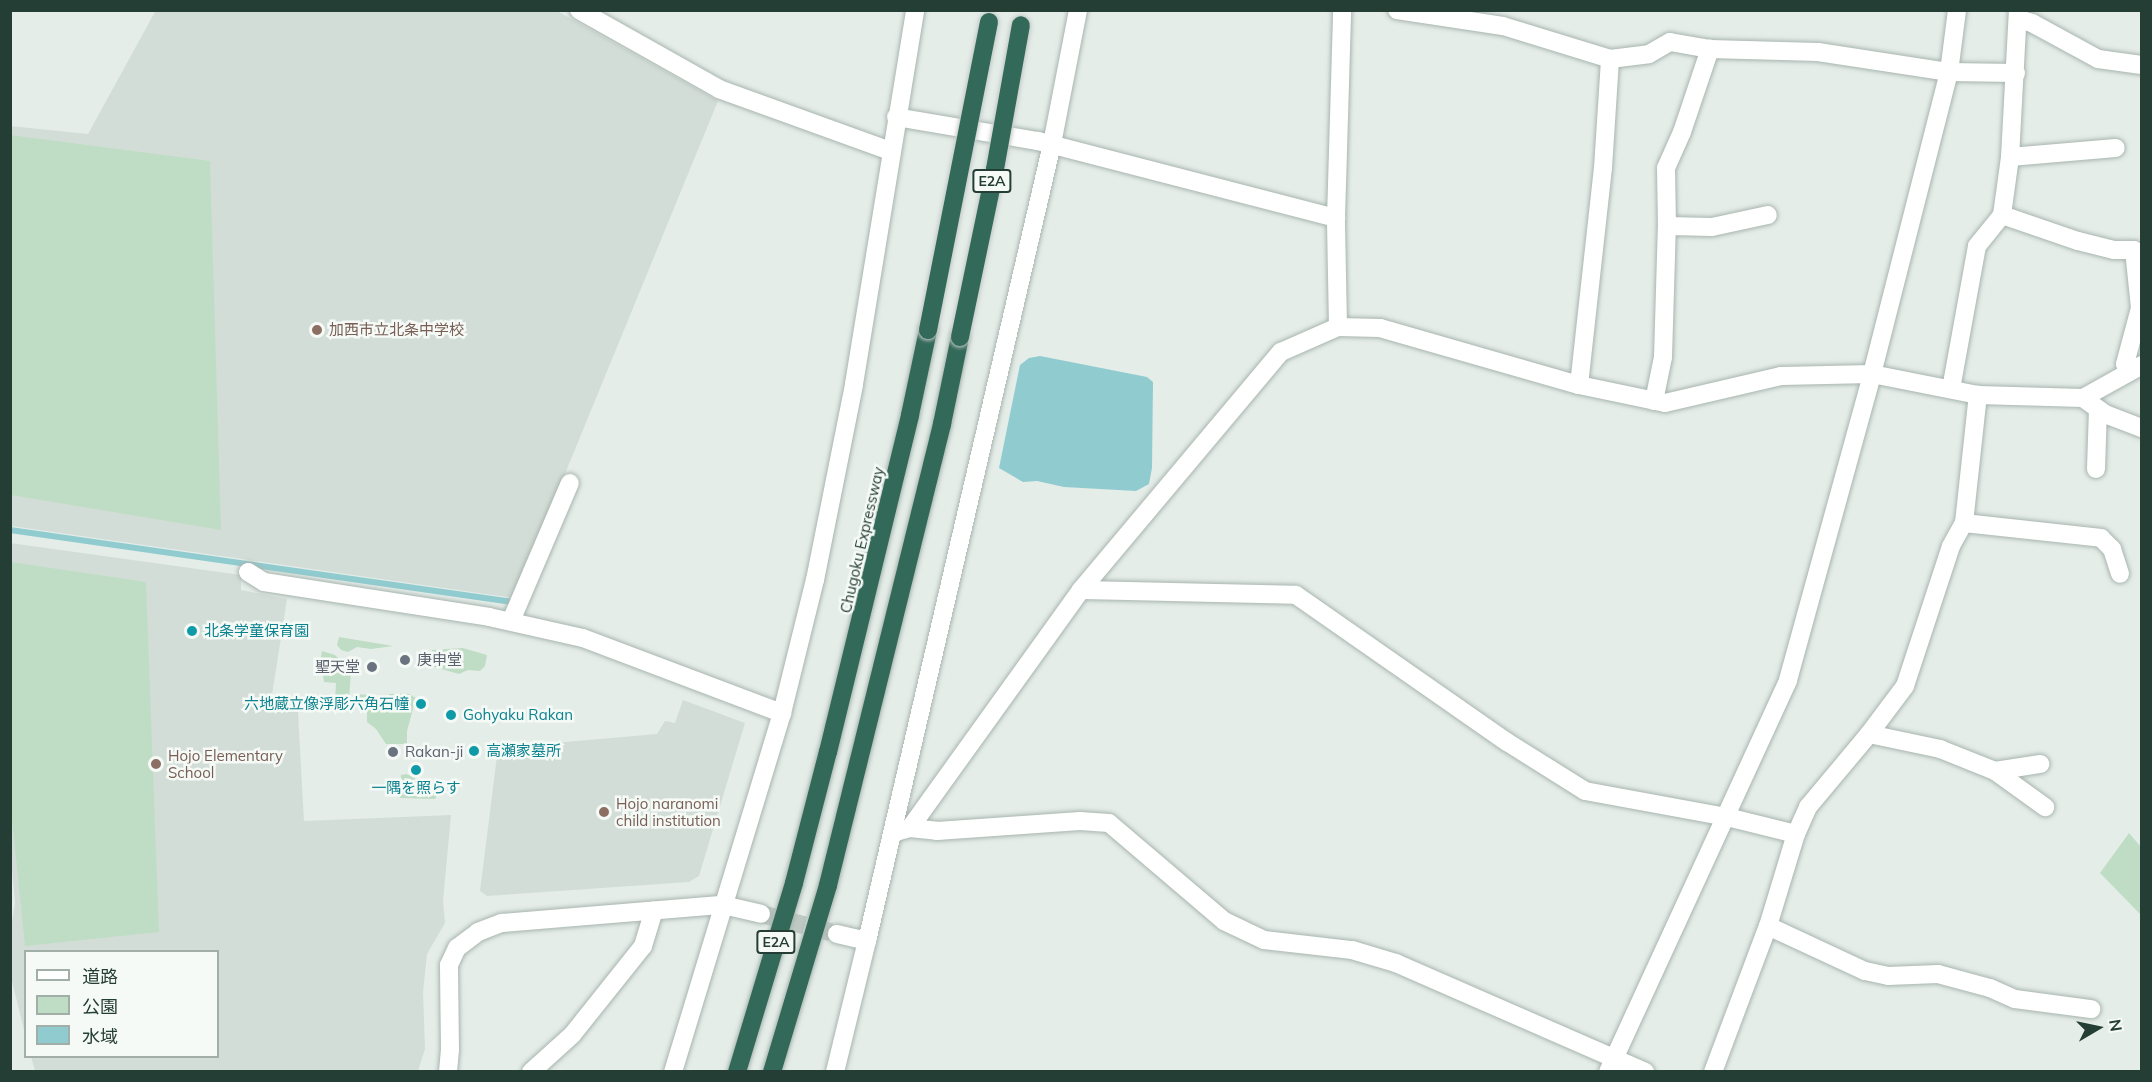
<!DOCTYPE html>
<meta charset="utf-8">
<style>
body{margin:0}
#map{position:relative;width:2152px;height:1082px;overflow:hidden;background:#e5ede9;font-family:Mulish,"Noto Sans JP",sans-serif}
div>[style]{position:absolute}
.built>*{inset:0;background:#d3ddd7}
.green>*{inset:0;background:#bfddc4}
.water>*{inset:0;background:#90cbcf}
.stream>*{height:6px;margin:-3px;padding:0 3px;transform-origin:3px;border-radius:3px;background:#90cbcf}
.street-tunnel>*{height:18px;margin-top:-9px;transform-origin:0;background:repeating-linear-gradient(90deg,#bfcac5 0 18px,transparent 0 27px)}
.roads{filter:drop-shadow(0 0 2px #a8b5af) drop-shadow(0 0 2px #a8b5af)}
.street>*{height:18px;margin:-9px;padding:0 9px;transform-origin:9px;border-radius:9px;background:#fff}
.secondary>*{height:18px;margin:-9px;padding:0 9px;transform-origin:9px;border-radius:9px;background:#fff}
.highway>*{height:18px;margin:-9px;padding:0 9px;transform-origin:9px;border-radius:9px;background:#326958}
.bridges{filter:drop-shadow(0 0 2px #c2c9c6) drop-shadow(0 0 2px #c2c9c6)}
.highway-bridge>*{height:18px;margin:-9px;padding:0 9px;transform-origin:9px;border-radius:9px;background:#326958}
.dots>*{width:16px;height:16px;translate:-50% -50%;box-sizing:border-box;border:3px solid #f5faf7;border-radius:50%}
span{translate:-50% -50%;white-space:nowrap;text-align:center;line-height:1.15;-webkit-text-stroke:5px #f5faf7;paint-order:stroke}
.shield-label span{padding:2px 4px;background:#f5faf7;border:2px solid;border-radius:4px;-webkit-text-stroke-width:0}
.shield-label{font-size:14px;color:#253e35;font-weight:700}
.education-label{font-size:15px;color:#785e54}
.left{translate:0 -50%;text-align:left}
.street-label{font-size:15px;color:#253e35}
.culture-label{font-size:15px;color:#0d838f}
.right{translate:-100% -50%;text-align:right}
.worship-label{font-size:15px;color:#5b616d}
.frame{position:absolute;inset:0;border:12px solid #253e35;pointer-events:none}
.legend{position:absolute;left:24px;top:950px;width:195px;height:108px;box-sizing:border-box;background:#f5faf7;border:2px solid #a2afa9;margin:0;padding:8px 10px;list-style:none;font-size:18px;color:#253e35}
.legend li{display:flex;align-items:center;gap:12px;height:30px}
.legend b{width:30px;border:2px solid #a2afa9}
.north{position:absolute;left:2068px;top:998px;width:60px;height:60px;-webkit-text-stroke:4px #f5faf7;paint-order:stroke;rotate:81deg;font-size:16px;font-weight:700;line-height:24px;text-align:center;color:#253e35}
.north::after{content:'';display:block;margin:auto;width:21px;height:27px;background:#253e35;clip-path:polygon(50% 0,100% 100%,50% 72%,0 100%)}
</style>
<div id="map">
<div class="built">
<div style="clip-path:polygon(156px 10px,557px 11px,718px 101px,514px 598px,11px 526px,10px 126px,88px 134px)"></div>
<div style="clip-path:polygon(10px 543px,241px 575px,241px 590px,287px 599px,270px 708px,298px 712px,304px 821px,451px 815px,443px 901px,445px 923px,427px 954px,423px 992px,425px 1049px,418px 1071px,35px 1071px,31px 1057px,218px 1056px,218px 952px,26px 952px,25px 1034px,10px 973px,11px 927px,15px 903px,10px 848px)"></div>
<div style="clip-path:polygon(683px 700px,745px 723px,699px 876px,689px 882px,487px 896px,480px 891px,498px 748px,657px 734px,665px 721px,675px 723px)"></div>
</div>
<div class="green">
<div style="clip-path:polygon(10px 135px,210px 161px,221px 530px,11px 495px)"></div>
<div style="clip-path:polygon(11px 562px,146px 582px,159px 932px,25px 946px,10px 800px)"></div>
<div style="clip-path:polygon(339px 637px,393px 646px,371px 649px,357px 647px,348px 652px,341px 650px,337px 645px)"></div>
<div style="clip-path:polygon(463px 648px,487px 655px,485px 666px,480px 671px,468px 670px,459px 674px,427px 665px,432px 650px)"></div>
<div style="clip-path:polygon(322px 651px,335px 655px,351px 671px,349px 700px,335px 701px,336px 683px,324px 682px,323px 675px,318px 673px)"></div>
<div style="clip-path:polygon(407px 693px,416px 698px,407px 731px,407px 744px,386px 744px,376px 729px,367px 722px,367px 707px,361px 701px,356px 701px,356px 694px,370px 695px,371px 709px,389px 708px,389px 694px)"></div>
<div style="clip-path:polygon(406px 774px,435px 785px,439px 791px,435px 799px,400px 798px,401px 775px)"></div>
<div style="clip-path:polygon(2129px 833px,2141px 847px,2141px 915px,2100px 873px)"></div>
</div>
<div class="water">
<div style="clip-path:polygon(1040px 356px,1147px 377px,1153px 382px,1152px 468px,1149px 484px,1136px 491px,1064px 487px,1037px 481px,1023px 482px,999px 468px,1020px 365px,1029px 358px)"></div>
</div>
<div class="stream">
<div style="left:10px;top:530px;width:508px;rotate:8.15deg"></div>
</div>
<div class="street-tunnel">
<div style="left:761px;top:914px;width:79px;rotate:14.7deg"></div>
</div>
<div class="roads">
<div class="street">
<div style="left:1397px;top:10px;width:107px;rotate:8.6deg"></div>
<div style="left:1503px;top:26px;width:112px;rotate:17.1deg"></div>
<div style="left:1610px;top:59px;width:39px;rotate:-7deg"></div>
<div style="left:1649px;top:54px;width:24px;rotate:-30deg"></div>
<div style="left:1670px;top:42px;width:41px;rotate:9.9deg"></div>
<div style="left:1710px;top:49px;width:108px;rotate:1.6deg"></div>
<div style="left:1818px;top:52px;width:133px;rotate:8.7deg"></div>
<div style="left:1949px;top:72px;width:67px;rotate:0.9deg"></div>
<div style="left:2019px;top:19px;width:14px;rotate:17deg"></div>
<div style="left:2032px;top:23px;width:75px;rotate:28.6deg"></div>
<div style="left:2098px;top:59px;width:44px;rotate:7.8deg"></div>
<div style="left:896px;top:117px;width:144px;rotate:9.6deg"></div>
<div style="left:1038px;top:141px;width:308px;rotate:14.5deg"></div>
<div style="left:2010px;top:157px;width:106px;rotate:-4.9deg"></div>
<div style="left:2002px;top:215px;width:80px;rotate:18.9deg"></div>
<div style="left:2078px;top:241px;width:37px;rotate:14deg"></div>
<div style="left:2114px;top:250px;width:20px"></div>
<div style="left:2134px;top:250px;width:58px;rotate:84.1deg"></div>
<div style="left:2140px;top:308px;width:58px;rotate:105deg"></div>
<div style="left:2125px;top:364px;width:9px;rotate:63deg"></div>
<div style="left:1667px;top:226px;width:45px;rotate:1.3deg"></div>
<div style="left:1712px;top:227px;width:57px;rotate:-12.1deg"></div>
<div style="left:1338px;top:327px;width:109px;rotate:-91.1deg"></div>
<div style="left:1336px;top:218px;width:208px;rotate:-88.3deg"></div>
<div style="left:1579px;top:385px;width:218px;rotate:-83.7deg"></div>
<div style="left:1603px;top:168px;width:109px;rotate:-86.3deg"></div>
<div style="left:1951px;top:389px;width:145px;rotate:-79.7deg"></div>
<div style="left:1977px;top:246px;width:40px;rotate:-51deg"></div>
<div style="left:2002px;top:215px;width:59px;rotate:-82.1deg"></div>
<div style="left:2010px;top:157px;width:147px;rotate:-86.9deg"></div>
<div style="left:2083px;top:398px;width:27px;rotate:36deg"></div>
<div style="left:2105px;top:414px;width:40px;rotate:21deg"></div>
<div style="left:1654px;top:401px;width:45px;rotate:-78.4deg"></div>
<div style="left:1663px;top:357px;width:131px;rotate:-88.3deg"></div>
<div style="left:1667px;top:226px;width:58px;rotate:-91deg"></div>
<div style="left:1666px;top:168px;width:39px;rotate:-66deg"></div>
<div style="left:1682px;top:132px;width:88px;rotate:-71.4deg"></div>
<div style="left:2096px;top:469px;width:60px;rotate:-88.1deg"></div>
<div style="left:1964px;top:523px;width:138px;rotate:6.2deg"></div>
<div style="left:2101px;top:538px;width:16px;rotate:45deg"></div>
<div style="left:2112px;top:549px;width:26px;rotate:72deg"></div>
<div style="left:1081px;top:590px;width:215px;rotate:1.3deg"></div>
<div style="left:1296px;top:595px;width:257px;rotate:34.9deg"></div>
<div style="left:1507px;top:742px;width:92px;rotate:32.1deg"></div>
<div style="left:1585px;top:791px;width:144px;rotate:10.4deg"></div>
<div style="left:1727px;top:817px;width:71px;rotate:13.8deg"></div>
<div style="left:511px;top:621px;width:150px;rotate:-66.9deg"></div>
<div style="left:1869px;top:734px;width:73px;rotate:11.9deg"></div>
<div style="left:1940px;top:749px;width:59px;rotate:21.8deg"></div>
<div style="left:1995px;top:771px;width:62px;rotate:35.8deg"></div>
<div style="left:1995px;top:771px;width:46px;rotate:-8.8deg"></div>
<div style="left:910px;top:828px;width:27px;rotate:6deg"></div>
<div style="left:937px;top:831px;width:143px;rotate:-4deg"></div>
<div style="left:1080px;top:821px;width:29px;rotate:4deg"></div>
<div style="left:1109px;top:823px;width:151px;rotate:40.4deg"></div>
<div style="left:1224px;top:921px;width:44px;rotate:25.4deg"></div>
<div style="left:1264px;top:940px;width:89px;rotate:6.5deg"></div>
<div style="left:1352px;top:950px;width:46px;rotate:16.5deg"></div>
<div style="left:1396px;top:963px;width:272px;rotate:23.6deg"></div>
<div style="left:892px;top:833px;width:19px;rotate:-16deg"></div>
<div style="left:910px;top:828px;width:293px;rotate:-54.3deg"></div>
<div style="left:1081px;top:590px;width:311px;rotate:-50deg"></div>
<div style="left:1281px;top:352px;width:62px;rotate:-23.7deg"></div>
<div style="left:1338px;top:327px;width:42px;rotate:1.4deg"></div>
<div style="left:1380px;top:328px;width:207px;rotate:16deg"></div>
<div style="left:1579px;top:385px;width:88px;rotate:11.8deg"></div>
<div style="left:1665px;top:403px;width:119px;rotate:-13.1deg"></div>
<div style="left:1781px;top:376px;width:91px;rotate:-1.3deg"></div>
<div style="left:1872px;top:374px;width:108px;rotate:11.2deg"></div>
<div style="left:1978px;top:395px;width:105px;rotate:1.6deg"></div>
<div style="left:2083px;top:398px;width:68px;rotate:-29.2deg"></div>
<div style="left:723px;top:905px;width:39px;rotate:13deg"></div>
<div style="left:1768px;top:926px;width:107px;rotate:24.9deg"></div>
<div style="left:1865px;top:971px;width:24px;rotate:12deg"></div>
<div style="left:1888px;top:976px;width:50px;rotate:-2.3deg"></div>
<div style="left:1938px;top:974px;width:54px;rotate:15.1deg"></div>
<div style="left:1990px;top:988px;width:27px;rotate:24deg"></div>
<div style="left:2015px;top:999px;width:77px;rotate:7.5deg"></div>
<div style="left:837px;top:934px;width:31px;rotate:13deg"></div>
<div style="left:531px;top:1072px;width:55px;rotate:-42.1deg"></div>
<div style="left:572px;top:1035px;width:114px;rotate:-51.4deg"></div>
<div style="left:643px;top:946px;width:37px;rotate:-73deg"></div>
<div style="left:835px;top:1072px;width:135px;rotate:-76.3deg"></div>
<div style="left:867px;top:941px;width:818px;rotate:-76.93deg"></div>
<div style="left:1052px;top:144px;width:136px;rotate:-79deg"></div>
<div style="left:1608px;top:1072px;width:431px;rotate:-65.3deg"></div>
<div style="left:1788px;top:680px;width:317px;rotate:-74.6deg"></div>
<div style="left:1872px;top:374px;width:312px;rotate:-75.7deg"></div>
<div style="left:1949px;top:72px;width:63px;rotate:-82.6deg"></div>
<div style="left:1713px;top:1072px;width:156px;rotate:-69.4deg"></div>
<div style="left:1768px;top:926px;width:96px;rotate:-73.1deg"></div>
<div style="left:1796px;top:834px;width:30px;rotate:-66deg"></div>
<div style="left:1808px;top:807px;width:95px;rotate:-50.1deg"></div>
<div style="left:1869px;top:734px;width:60px;rotate:-53.1deg"></div>
<div style="left:1905px;top:686px;width:147px;rotate:-71.8deg"></div>
<div style="left:1951px;top:546px;width:26px;rotate:-61deg"></div>
<div style="left:1964px;top:523px;width:129px;rotate:-83.8deg"></div>
</div>
<div class="secondary">
<div style="left:579px;top:10px;width:161px;rotate:29.4deg"></div>
<div style="left:719px;top:89px;width:182px;rotate:19.9deg"></div>
<div style="left:248px;top:572px;width:19px;rotate:32deg"></div>
<div style="left:264px;top:582px;width:228px;rotate:8.8deg"></div>
<div style="left:489px;top:617px;width:96px;rotate:12.6deg"></div>
<div style="left:583px;top:638px;width:213px;rotate:20.7deg"></div>
<div style="left:448px;top:1072px;width:22px;rotate:-85deg"></div>
<div style="left:450px;top:1050px;width:85px;rotate:-90.7deg"></div>
<div style="left:449px;top:965px;width:19px;rotate:-65deg"></div>
<div style="left:457px;top:948px;width:26px;rotate:-37deg"></div>
<div style="left:478px;top:932px;width:26px;rotate:-21deg"></div>
<div style="left:502px;top:923px;width:222px;rotate:-4.7deg"></div>
<div style="left:673px;top:1072px;width:375px;rotate:-73.1deg"></div>
<div style="left:782px;top:713px;width:137px;rotate:-76.1deg"></div>
<div style="left:815px;top:580px;width:200px;rotate:-78.7deg"></div>
<div style="left:854px;top:384px;width:379px;rotate:-80.7deg"></div>
</div>
<div class="highway">
<div style="left:737px;top:1072px;width:197px;rotate:-73.2deg"></div>
<div style="left:794px;top:883px;width:135px;rotate:-75.5deg"></div>
<div style="left:828px;top:752px;width:347px;rotate:-76.3deg"></div>
<div style="left:910px;top:415px;width:87px;rotate:-78deg"></div>
<div style="left:772px;top:1072px;width:195px;rotate:-73.3deg"></div>
<div style="left:828px;top:885px;width:475px;rotate:-76.1deg"></div>
<div style="left:942px;top:424px;width:89px;rotate:-78.3deg"></div>
</div>
</div>
<div class="bridges">
<div class="highway-bridge">
<div style="left:928px;top:330px;width:314px;rotate:-78.8deg"></div>
<div style="left:960px;top:337px;width:172px;rotate:-78.2deg"></div>
<div style="left:995px;top:169px;width:146px;rotate:-79.8deg"></div>
</div>
</div>
<div class="dots">
<div style="left:317px;top:330px;background:#8d6e63"></div>
<div style="left:192px;top:631px;background:#0f9aa8"></div>
<div style="left:405px;top:660px;background:#6b7280"></div>
<div style="left:372px;top:667px;background:#6b7280"></div>
<div style="left:421px;top:704px;background:#0f9aa8"></div>
<div style="left:451px;top:715px;background:#0f9aa8"></div>
<div style="left:474px;top:751px;background:#0f9aa8"></div>
<div style="left:393px;top:752px;background:#6b7280"></div>
<div style="left:156px;top:764px;background:#8d6e63"></div>
<div style="left:416px;top:770px;background:#0f9aa8"></div>
<div style="left:604px;top:812px;background:#8d6e63"></div>
</div>
<div class="shield-label">
<span style="left:992px;top:181px">E2A</span>
<span style="left:776px;top:942px">E2A</span>
</div>
<div class="education-label">
<span class="left" style="left:329px;top:330px">加西市立北条中学校</span>
<span class="left" style="left:168px;top:764px">Hojo Elementary<br>School</span>
<span class="left" style="left:616px;top:812px">Hojo naranomi<br>child institution</span>
</div>
<div class="street-label">
<span style="left:862px;top:540px;rotate:-77deg">Chugoku Expressway</span>
</div>
<div class="culture-label">
<span class="left" style="left:204px;top:631px">北条学童保育園</span>
<span class="right" style="left:409px;top:704px">六地蔵立像浮彫六角石幢</span>
<span class="left" style="left:463px;top:715px">Gohyaku Rakan</span>
<span class="left" style="left:486px;top:751px">高瀬家墓所</span>
<span style="left:416px;top:788px">一隅を照らす</span>
</div>
<div class="worship-label">
<span class="left" style="left:417px;top:660px">庚申堂</span>
<span class="right" style="left:360px;top:667px">聖天堂</span>
<span class="left" style="left:405px;top:752px">Rakan-ji</span>
</div>
<div class="frame"></div>
<ul class="legend">
<li><b style="height:8px;background:#fff"></b>道路</li>
<li><b style="height:16px;background:#bfddc4"></b>公園</li>
<li><b style="height:16px;background:#90cbcf"></b>水域</li>
</ul>
<div class="north">N</div>
</div>
